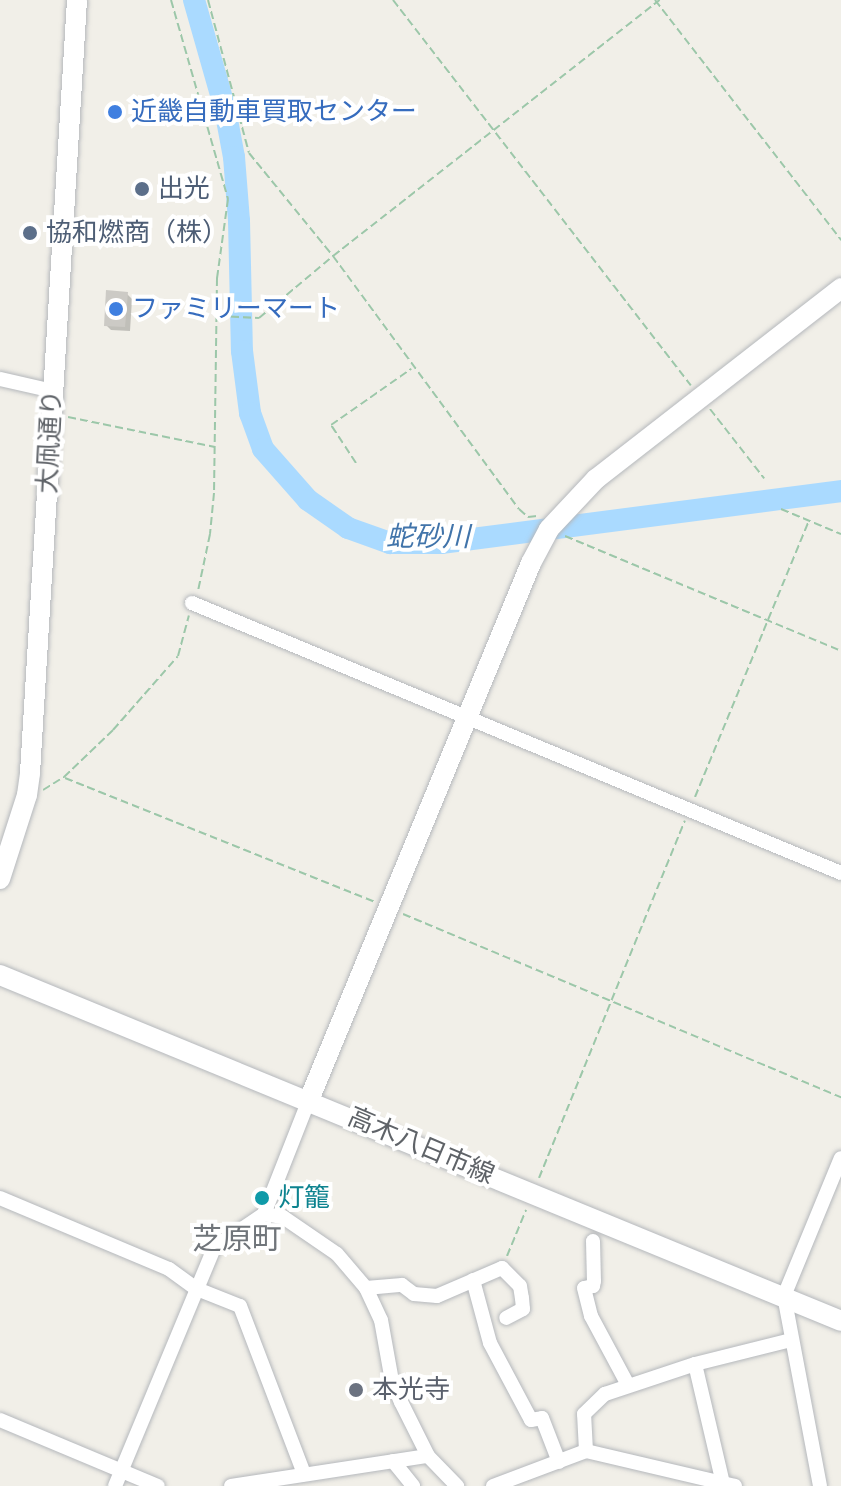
<!DOCTYPE html>
<meta charset="utf-8">
<style>
body{margin:0}
#map{position:relative;width:841px;height:1486px;overflow:hidden;background:#f1efe8;font-family:"Fira Sans Condensed","Noto Sans JP",sans-serif}
div>[style]{position:absolute}
.shadow>*{inset:0;background:#0003}
.river>*{height:22px;margin:-11px;padding:0 11px;transform-origin:11px;border-radius:11px;background:#aadaff}
.building>*{inset:0;background:#cccac5}
.path>*{height:2px;margin-top:-1px;transform-origin:0;background:repeating-linear-gradient(90deg,#9cc7a9 0 8px,transparent 0 12px)}
.roads{filter:drop-shadow(0 0 2px #b5b8bc) drop-shadow(0 0 2px #b5b8bc)}
.street>*{height:14px;margin:-7px;padding:0 7px;transform-origin:7px;border-radius:7px;background:#fff}
.secondary>*{height:20px;margin:-10px;padding:0 10px;transform-origin:10px;border-radius:10px;background:#fff}
.dots>*{width:22px;height:22px;translate:-50% -50%;box-sizing:border-box;border:4px solid #fff;border-radius:50%}
span{translate:-50% -50%;white-space:nowrap;text-align:center;line-height:1.15;-webkit-text-stroke:8px #fff;paint-order:stroke}
.shop-label{font-size:26px;color:#366cbe}
.left{translate:0 -50%;text-align:left}
.service-label{font-size:26px;color:#4e5e75}
.street-label{font-size:26px;color:#5f6368}
.culture-label{font-size:26px;color:#0d838f}
.worship-label{font-size:26px;color:#5b616d}
.water-label{font-size:28px;color:#4174aa;font-style:italic}
.quarter-label{font-size:30px;color:#70757a}
</style>
<div id="map">
<div class="shadow">
<div style="clip-path:polygon(127px 294px,132px 299px,130px 331px,111px 330px,106px 325px)"></div>
</div>
<div class="river">
<div style="left:194px;top:0;width:113px;rotate:74.1deg"></div>
<div style="left:225px;top:109px;width:49px;rotate:79.4deg"></div>
<div style="left:234px;top:157px;width:64px;rotate:85.5deg"></div>
<div style="left:239px;top:221px;width:130px;rotate:88.7deg"></div>
<div style="left:242px;top:351px;width:63px;rotate:82.6deg"></div>
<div style="left:250px;top:413px;width:38px;rotate:70deg"></div>
<div style="left:263px;top:449px;width:68px;rotate:48.6deg"></div>
<div style="left:308px;top:500px;width:49px;rotate:35deg"></div>
<div style="left:348px;top:528px;width:45px;rotate:19.7deg"></div>
<div style="left:390px;top:543px;width:51px"></div>
<div style="left:441px;top:543px;width:403px;rotate:-7.4deg"></div>
</div>
<div class="building">
<div style="clip-path:polygon(106px 290px,128px 292px,125px 327px,104px 326px)"></div>
</div>
<div class="path">
<div style="left:171px;top:0;width:207px;rotate:74deg"></div>
<div style="left:228px;top:199px;width:80px;rotate:97.9deg"></div>
<div style="left:217px;top:278px;width:215px;rotate:90.8deg"></div>
<div style="left:214px;top:493px;width:41px;rotate:95.6deg"></div>
<div style="left:210px;top:534px;width:58px;rotate:101.9deg"></div>
<div style="left:208px;top:0;width:158px;rotate:75deg"></div>
<div style="left:249px;top:153px;width:133px;rotate:50.8deg"></div>
<div style="left:333px;top:256px;width:314px;rotate:53.7deg"></div>
<div style="left:519px;top:509px;width:12px;rotate:42deg"></div>
<div style="left:528px;top:517px;width:9px;rotate:-6deg"></div>
<div style="left:393px;top:0;width:487px;rotate:52.3deg"></div>
<div style="left:655px;top:0;width:304px;rotate:52.2deg"></div>
<div style="left:219px;top:316px;width:40px;rotate:2.9deg"></div>
<div style="left:259px;top:318px;width:97px;rotate:-40deg"></div>
<div style="left:333px;top:256px;width:415px;rotate:-38.1deg"></div>
<div style="left:710px;top:409px;width:88px;rotate:52deg"></div>
<div style="left:68px;top:417px;width:150px;rotate:11.5deg"></div>
<div style="left:356px;top:463px;width:45px;rotate:-123.3deg"></div>
<div style="left:331px;top:425px;width:98px;rotate:-35deg"></div>
<div style="left:781px;top:509px;width:65px;rotate:22.6deg"></div>
<div style="left:565px;top:536px;width:299px;rotate:22.6deg"></div>
<div style="left:65px;top:778px;width:334px;rotate:21.8deg"></div>
<div style="left:43px;top:790px;width:25px;rotate:-32deg"></div>
<div style="left:64px;top:777px;width:68px;rotate:-43.8deg"></div>
<div style="left:113px;top:730px;width:98px;rotate:-48.7deg"></div>
<div style="left:178px;top:656px;width:42px;rotate:-75deg"></div>
<div style="left:695px;top:797px;width:299px;rotate:-67.6deg"></div>
<div style="left:403px;top:914px;width:475px;rotate:22.7deg"></div>
<div style="left:539px;top:1178px;width:386px;rotate:-67.8deg"></div>
<div style="left:507px;top:1256px;width:50px;rotate:-67.6deg"></div>
</div>
<div class="roads">
<div class="street">
<div style="left:0;top:379px;width:54px;rotate:12.8deg"></div>
<div style="left:192px;top:603px;width:703px;rotate:22.59deg"></div>
<div style="left:0;top:1198px;width:183px;rotate:22.8deg"></div>
<div style="left:169px;top:1269px;width:34px;rotate:36deg"></div>
<div style="left:197px;top:1289px;width:46px;rotate:21.6deg"></div>
<div style="left:240px;top:1306px;width:180px;rotate:69.1deg"></div>
<div style="left:264px;top:1214px;width:19px;rotate:9deg"></div>
<div style="left:283px;top:1217px;width:65px;rotate:34.4deg"></div>
<div style="left:337px;top:1254px;width:45px;rotate:49.5deg"></div>
<div style="left:366px;top:1288px;width:35px;rotate:65deg"></div>
<div style="left:381px;top:1320px;width:62px;rotate:79.8deg"></div>
<div style="left:392px;top:1381px;width:23px;rotate:67deg"></div>
<div style="left:401px;top:1402px;width:60px;rotate:63.4deg"></div>
<div style="left:428px;top:1456px;width:42px;rotate:46deg"></div>
<div style="left:593px;top:1241px;width:40px;rotate:88.6deg"></div>
<div style="left:594px;top:1281px;width:5px;rotate:101deg"></div>
<div style="left:593px;top:1286px;width:9px;rotate:167deg"></div>
<div style="left:584px;top:1288px;width:29px;rotate:76deg"></div>
<div style="left:591px;top:1316px;width:78px;rotate:61.8deg"></div>
<div style="left:473px;top:1280px;width:65px;rotate:74.9deg"></div>
<div style="left:490px;top:1343px;width:87px;rotate:62deg"></div>
<div style="left:531px;top:1420px;width:11px;rotate:-10deg"></div>
<div style="left:542px;top:1418px;width:47px;rotate:68.9deg"></div>
<div style="left:366px;top:1288px;width:36px;rotate:-5deg"></div>
<div style="left:402px;top:1285px;width:15px;rotate:37deg"></div>
<div style="left:414px;top:1294px;width:23px;rotate:5deg"></div>
<div style="left:437px;top:1296px;width:71px;rotate:-23.3deg"></div>
<div style="left:502px;top:1268px;width:25px;rotate:45deg"></div>
<div style="left:520px;top:1286px;width:12px;rotate:81deg"></div>
<div style="left:522px;top:1298px;width:11px;rotate:85deg"></div>
<div style="left:523px;top:1309px;width:19px;rotate:152deg"></div>
<div style="left:695px;top:1364px;width:122px;rotate:76.8deg"></div>
<div style="left:0;top:1420px;width:171px;rotate:22.7deg"></div>
<div style="left:586px;top:1451px;width:37px;rotate:-93deg"></div>
<div style="left:584px;top:1414px;width:29px;rotate:-44deg"></div>
<div style="left:605px;top:1394px;width:95px;rotate:-18.4deg"></div>
<div style="left:695px;top:1364px;width:99px;rotate:-14deg"></div>
<div style="left:393px;top:1461px;width:32px;rotate:51deg"></div>
<div style="left:115px;top:1486px;width:258px;rotate:-67.4deg"></div>
<div style="left:214px;top:1248px;width:60px;rotate:-34.2deg"></div>
<div style="left:264px;top:1214px;width:123px;rotate:-68.5deg"></div>
<div style="left:231px;top:1486px;width:199px;rotate:-8.7deg"></div>
<div style="left:493px;top:1486px;width:99px;rotate:-20.6deg"></div>
<div style="left:586px;top:1451px;width:153px;rotate:13.2deg"></div>
<div style="left:820px;top:1486px;width:193px;rotate:-100.7deg"></div>
<div style="left:784px;top:1296px;width:149px;rotate:-67.6deg"></div>
</div>
<div class="secondary">
<div style="left:0;top:879px;width:88px;rotate:-72.2deg"></div>
<div style="left:27px;top:795px;width:22px;rotate:-82deg"></div>
<div style="left:30px;top:773px;width:774px;rotate:-86.52deg"></div>
<div style="left:0;top:975px;width:909px;rotate:22.36deg"></div>
<div style="left:309px;top:1100px;width:581px;rotate:-67.54deg"></div>
<div style="left:531px;top:563px;width:38px;rotate:-62deg"></div>
<div style="left:549px;top:529px;width:69px;rotate:-46.8deg"></div>
<div style="left:596px;top:479px;width:311px;rotate:-37.9deg"></div>
</div>
</div>
<div class="dots">
<div style="left:115px;top:112px;background:#3f7fe0"></div>
<div style="left:142px;top:189px;background:#5c6f8a"></div>
<div style="left:30px;top:233px;background:#5c6f8a"></div>
<div style="left:116px;top:309px;background:#3f7fe0"></div>
<div style="left:262px;top:1198px;background:#0f9aa8"></div>
<div style="left:356px;top:1390px;background:#6b7280"></div>
</div>
<div class="shop-label">
<span class="left" style="left:131px;top:112px">近畿自動車買取センター</span>
<span class="left" style="left:132px;top:309px">ファミリーマート</span>
</div>
<div class="service-label">
<span class="left" style="left:158px;top:189px">出光</span>
<span class="left" style="left:46px;top:233px">協和燃商（株）</span>
</div>
<div class="street-label">
<span style="left:50px;top:442px;rotate:-87deg">大凧通り</span>
<span style="left:421px;top:1146px;rotate:23deg">高木八日市線</span>
</div>
<div class="culture-label">
<span class="left" style="left:278px;top:1198px">灯籠</span>
</div>
<div class="worship-label">
<span class="left" style="left:372px;top:1390px">本光寺</span>
</div>
<div class="water-label">
<span style="left:428px;top:537px">蛇砂川</span>
</div>
<div class="quarter-label">
<span style="left:237px;top:1239px">芝原町</span>
</div>
</div>
